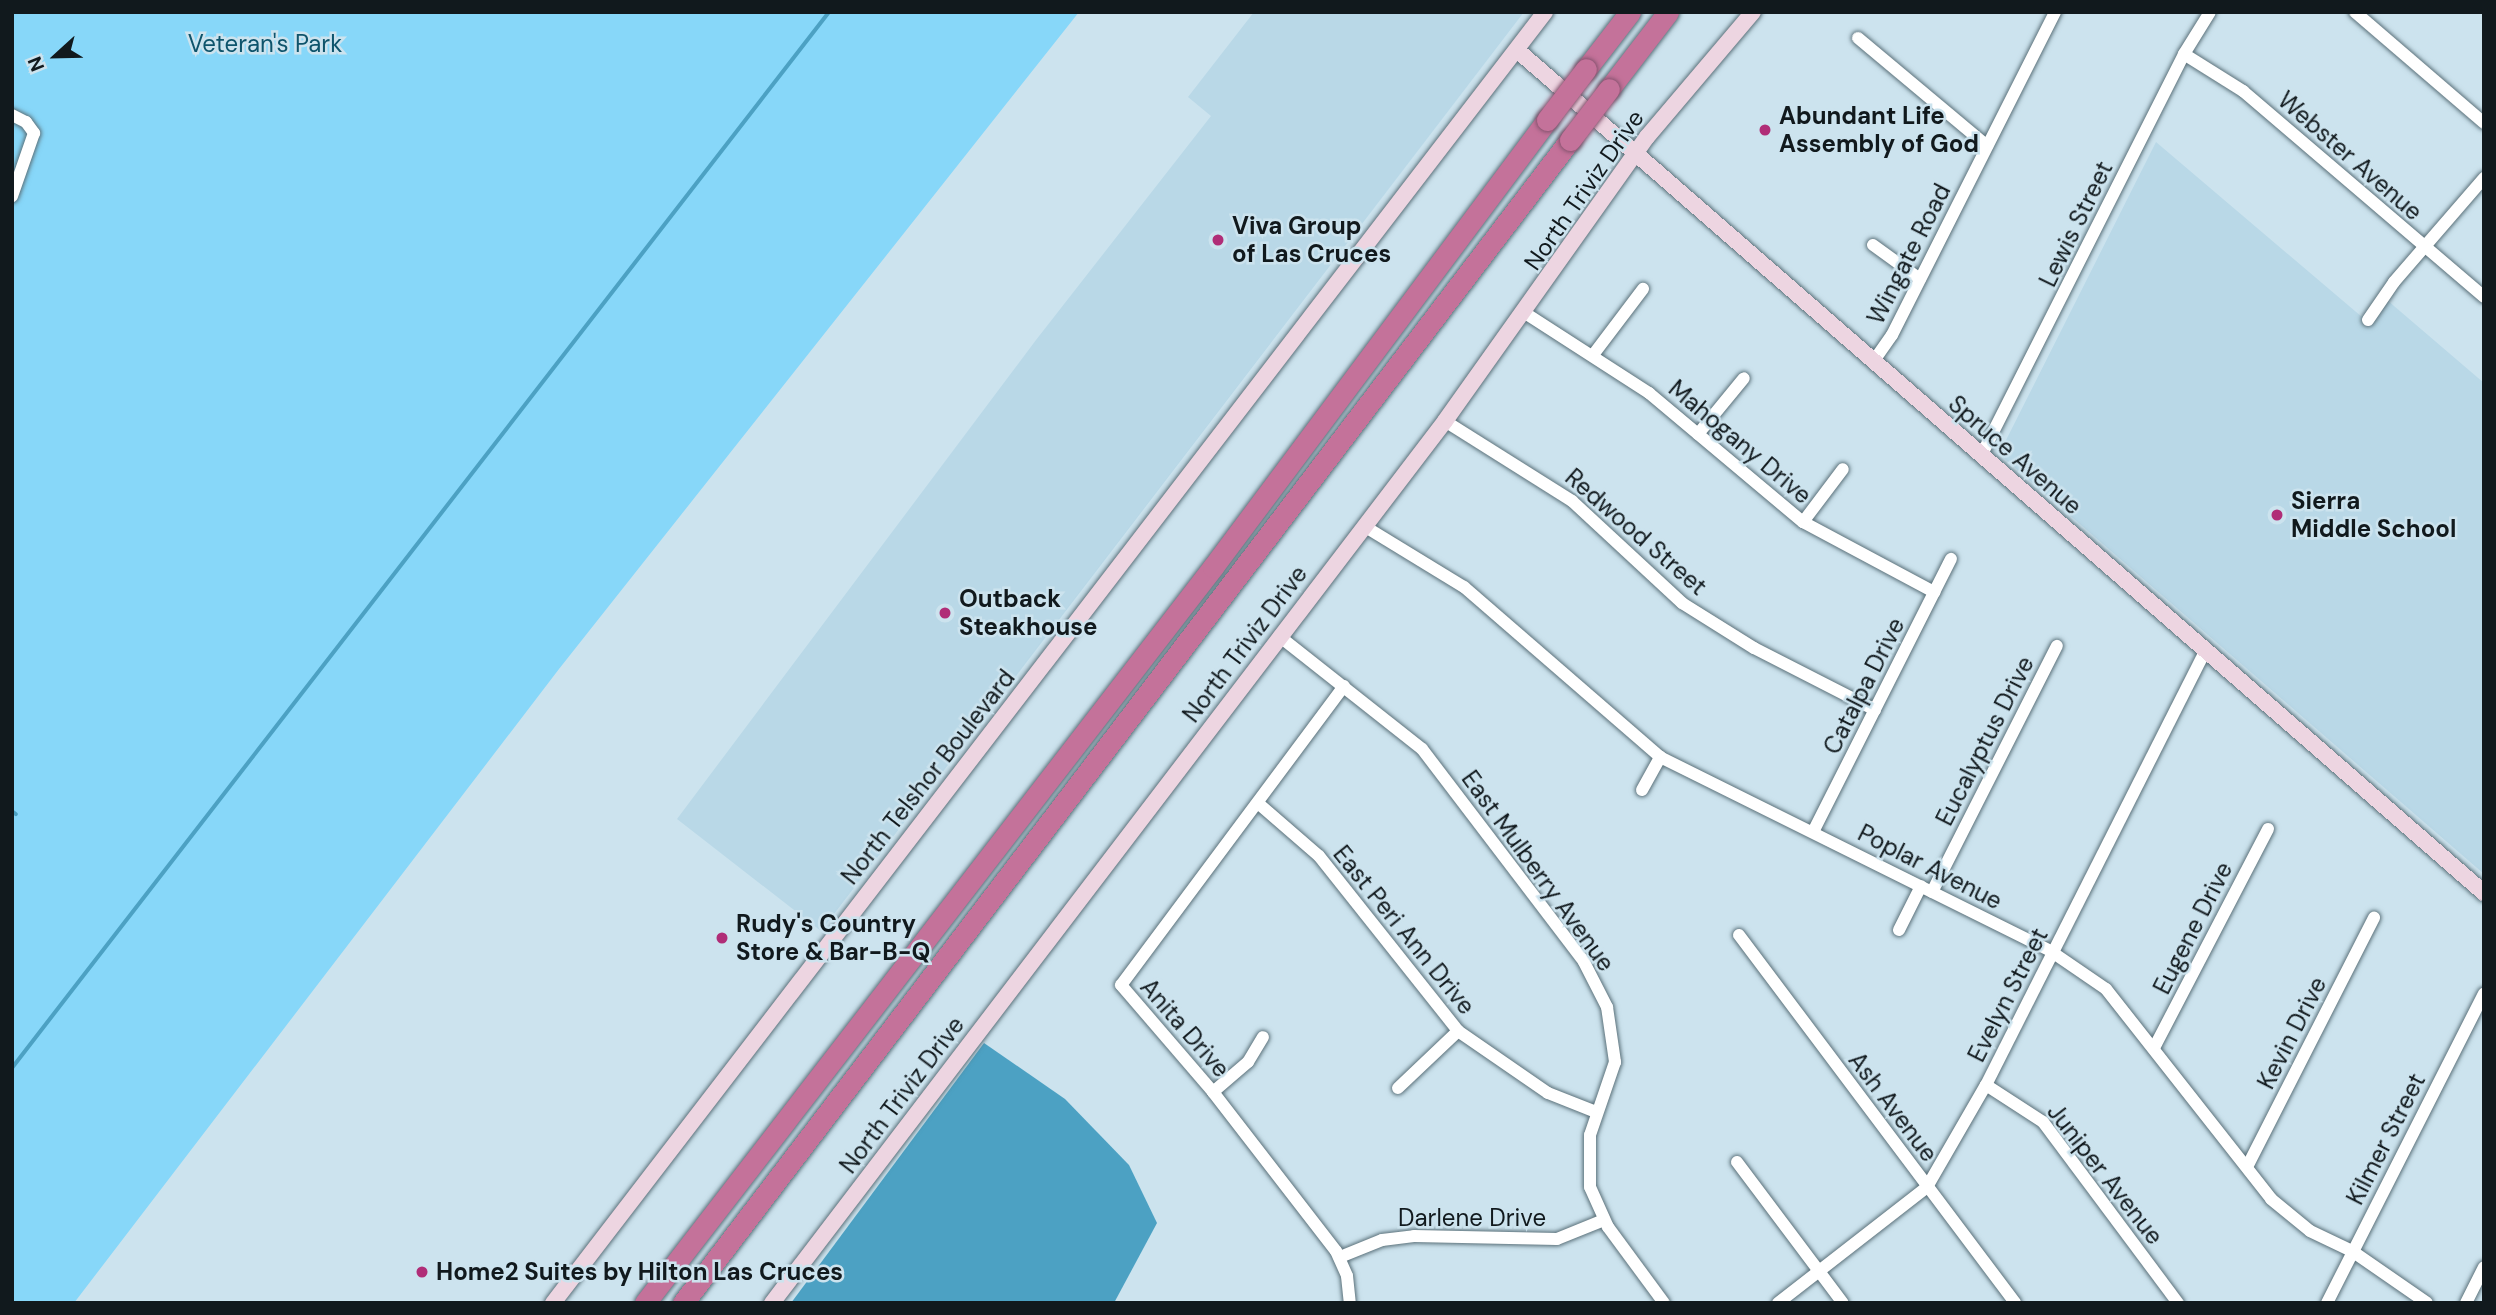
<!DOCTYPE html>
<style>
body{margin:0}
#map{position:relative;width:2496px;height:1315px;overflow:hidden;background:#cce3ee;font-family:"DM Sans",sans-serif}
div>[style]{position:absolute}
.built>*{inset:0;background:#b9d8e7}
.green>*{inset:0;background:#87d7f9}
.water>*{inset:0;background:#4ca1c3}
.stream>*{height:3.5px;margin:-1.75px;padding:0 1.75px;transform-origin:1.75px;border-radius:1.75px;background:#4ca1c3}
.roads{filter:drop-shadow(0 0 2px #5b717a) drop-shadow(0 0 2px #5b717a)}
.street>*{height:12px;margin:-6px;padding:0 6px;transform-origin:6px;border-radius:6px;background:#fff}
.secondary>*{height:16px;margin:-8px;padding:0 8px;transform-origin:8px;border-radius:8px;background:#edd5e1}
.highway>*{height:21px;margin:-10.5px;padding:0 10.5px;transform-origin:10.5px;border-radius:10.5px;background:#c4729a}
.bridges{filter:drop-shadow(0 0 2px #85536e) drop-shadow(0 0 2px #85536e)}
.highway-bridge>*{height:21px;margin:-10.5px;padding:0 10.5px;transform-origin:10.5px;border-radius:10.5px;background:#c4729a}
.dots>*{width:19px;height:19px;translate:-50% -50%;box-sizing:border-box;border:4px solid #cce3ee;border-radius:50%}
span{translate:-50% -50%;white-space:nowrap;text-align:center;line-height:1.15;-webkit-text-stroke:5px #cce3ee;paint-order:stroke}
.park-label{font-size:24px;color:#0e546c}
.poi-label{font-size:24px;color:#11191d;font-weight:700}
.left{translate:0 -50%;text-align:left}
.street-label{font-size:24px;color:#11191d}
.frame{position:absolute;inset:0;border:14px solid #11191d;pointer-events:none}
.north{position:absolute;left:21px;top:21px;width:70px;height:70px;-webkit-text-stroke:5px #cce3ee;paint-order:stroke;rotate:248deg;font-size:19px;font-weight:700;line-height:28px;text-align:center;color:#11191d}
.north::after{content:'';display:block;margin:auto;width:24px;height:32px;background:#11191d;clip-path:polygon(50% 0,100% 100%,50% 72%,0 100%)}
</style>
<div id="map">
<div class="built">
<div style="clip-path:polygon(1254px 12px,1524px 12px,821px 931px,677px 819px,1036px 340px,1211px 116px,1188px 97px)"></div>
<div style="clip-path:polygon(2156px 142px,2362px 317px,2380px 294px,2484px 383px,2484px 874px,1999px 454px)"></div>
</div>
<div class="green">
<div style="clip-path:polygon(12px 12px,1079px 12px,559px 669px,74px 1303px,12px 1303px)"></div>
</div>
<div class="water">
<div style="clip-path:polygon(984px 1043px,1065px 1099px,1129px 1165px,1157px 1223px,1114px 1303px,791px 1303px)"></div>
</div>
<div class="stream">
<div style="left:12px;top:811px;width:5px;rotate:37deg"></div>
<div style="left:12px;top:1068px;width:1335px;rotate:-52.27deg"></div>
</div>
<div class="roads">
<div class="street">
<div style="left:2355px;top:12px;width:170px;rotate:40.7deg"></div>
<div style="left:1858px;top:38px;width:168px;rotate:39.9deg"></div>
<div style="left:2184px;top:54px;width:70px;rotate:32.1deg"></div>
<div style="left:2243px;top:91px;width:317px;rotate:40.5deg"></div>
<div style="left:12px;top:115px;width:16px;rotate:27deg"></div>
<div style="left:26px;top:122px;width:14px;rotate:54deg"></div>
<div style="left:34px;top:133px;width:67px;rotate:109.2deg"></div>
<div style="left:1873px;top:245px;width:58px;rotate:35.9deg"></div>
<div style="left:1525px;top:313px;width:148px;rotate:32.8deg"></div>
<div style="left:1649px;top:393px;width:201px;rotate:40deg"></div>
<div style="left:1803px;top:522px;width:149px;rotate:28.1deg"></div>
<div style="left:2368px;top:320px;width:46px;rotate:-55.6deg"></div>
<div style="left:2394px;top:282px;width:138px;rotate:-49.1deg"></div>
<div style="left:1593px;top:355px;width:83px;rotate:-52.9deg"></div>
<div style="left:1873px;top:362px;width:33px;rotate:-55deg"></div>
<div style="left:1892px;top:335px;width:362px;rotate:-63.2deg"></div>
<div style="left:1445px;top:421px;width:150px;rotate:32.2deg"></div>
<div style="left:1572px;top:501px;width:150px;rotate:42.8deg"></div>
<div style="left:1682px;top:603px;width:85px;rotate:32deg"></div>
<div style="left:1754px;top:648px;width:136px;rotate:27.1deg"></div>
<div style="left:1698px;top:434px;width:72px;rotate:-50.6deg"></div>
<div style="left:1981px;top:456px;width:450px;rotate:-63.2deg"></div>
<div style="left:2184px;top:54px;width:49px;rotate:-58.2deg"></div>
<div style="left:1803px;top:522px;width:66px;rotate:-53deg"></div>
<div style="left:1364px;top:526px;width:117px;rotate:31.4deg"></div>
<div style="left:1464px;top:587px;width:259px;rotate:40.9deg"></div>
<div style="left:1660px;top:757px;width:438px;rotate:26.4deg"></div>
<div style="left:2052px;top:952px;width:65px;rotate:34.4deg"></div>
<div style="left:2106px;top:989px;width:267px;rotate:51.8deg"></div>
<div style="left:2271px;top:1199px;width:50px;rotate:39.4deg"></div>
<div style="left:2310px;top:1231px;width:47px;rotate:25.5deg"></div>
<div style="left:2352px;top:1251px;width:91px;rotate:34.7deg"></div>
<div style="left:1279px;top:636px;width:182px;rotate:38.3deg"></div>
<div style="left:1422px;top:749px;width:268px;rotate:52.7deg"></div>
<div style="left:1584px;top:962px;width:51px;rotate:62.9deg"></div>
<div style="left:1607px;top:1007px;width:56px;rotate:81.7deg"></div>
<div style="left:1615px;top:1062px;width:77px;rotate:108.9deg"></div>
<div style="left:1590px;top:1135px;width:52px;rotate:90deg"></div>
<div style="left:1590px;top:1187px;width:44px;rotate:65.8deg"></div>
<div style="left:1608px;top:1227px;width:94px;rotate:53.6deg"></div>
<div style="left:1344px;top:686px;width:373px;rotate:126.7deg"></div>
<div style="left:1121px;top:985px;width:141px;rotate:49.3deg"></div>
<div style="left:1213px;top:1092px;width:201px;rotate:52.3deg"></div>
<div style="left:1336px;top:1251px;width:27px;rotate:66deg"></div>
<div style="left:1347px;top:1276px;width:27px;rotate:84deg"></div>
<div style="left:1642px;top:790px;width:38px;rotate:-61deg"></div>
<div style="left:1259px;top:804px;width:79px;rotate:40.9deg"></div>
<div style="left:1319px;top:856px;width:223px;rotate:51.5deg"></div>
<div style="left:1458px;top:1031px;width:109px;rotate:34.6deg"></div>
<div style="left:1548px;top:1093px;width:52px;rotate:21.6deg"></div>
<div style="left:1813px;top:832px;width:306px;rotate:-63.2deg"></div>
<div style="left:1932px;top:892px;width:276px;rotate:-63.1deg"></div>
<div style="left:1899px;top:930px;width:49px;rotate:-63.4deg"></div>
<div style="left:1739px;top:935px;width:460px;rotate:53.1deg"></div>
<div style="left:2154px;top:1048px;width:247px;rotate:-62.5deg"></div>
<div style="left:1986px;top:1085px;width:68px;rotate:33deg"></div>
<div style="left:2043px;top:1122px;width:226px;rotate:53.3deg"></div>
<div style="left:1398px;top:1088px;width:83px;rotate:-43.5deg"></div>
<div style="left:1213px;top:1092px;width:46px;rotate:-40.6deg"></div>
<div style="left:1248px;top:1062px;width:29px;rotate:-59deg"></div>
<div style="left:1737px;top:1162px;width:176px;rotate:53.1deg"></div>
<div style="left:2247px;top:1167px;width:280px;rotate:-63deg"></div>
<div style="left:1340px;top:1257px;width:45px;rotate:-22deg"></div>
<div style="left:1382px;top:1240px;width:32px;rotate:-7deg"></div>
<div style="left:1414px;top:1236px;width:143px;rotate:1.2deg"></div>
<div style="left:1557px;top:1239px;width:51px;rotate:-22deg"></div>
<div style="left:1778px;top:1303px;width:189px;rotate:-37.9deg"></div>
<div style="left:1927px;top:1187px;width:118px;rotate:-60deg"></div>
<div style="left:1986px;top:1085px;width:486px;rotate:-63.2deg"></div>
<div style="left:2327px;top:1303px;width:347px;rotate:-63.1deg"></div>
<div style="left:2466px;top:1303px;width:40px;rotate:-63.4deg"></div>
</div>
<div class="secondary">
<div style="left:1517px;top:50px;width:1283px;rotate:41.08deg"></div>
<div style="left:553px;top:1303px;width:1628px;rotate:-52.46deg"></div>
<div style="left:772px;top:1303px;width:1109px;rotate:-52.65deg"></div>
<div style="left:1445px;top:421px;width:349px;rotate:-54.6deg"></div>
<div style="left:1647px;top:137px;width:164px;rotate:-49.7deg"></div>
</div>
<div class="highway">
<div style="left:1586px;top:69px;width:72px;rotate:-52.3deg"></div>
<div style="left:1609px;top:89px;width:97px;rotate:-52.5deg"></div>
<div style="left:645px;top:1303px;width:930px;rotate:-52.34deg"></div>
<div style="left:1213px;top:567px;width:558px;rotate:-53.23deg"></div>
<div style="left:683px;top:1303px;width:1463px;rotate:-52.67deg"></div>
</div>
</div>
<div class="bridges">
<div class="highway-bridge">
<div style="left:1547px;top:120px;width:64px;rotate:-52.6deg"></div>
<div style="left:1570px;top:140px;width:64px;rotate:-52.6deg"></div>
</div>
</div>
<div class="dots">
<div style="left:1765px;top:130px;background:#b02d77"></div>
<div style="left:1218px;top:240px;background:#b02d77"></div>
<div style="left:2277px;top:515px;background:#b02d77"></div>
<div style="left:945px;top:613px;background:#b02d77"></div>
<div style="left:722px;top:938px;background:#b02d77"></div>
<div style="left:422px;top:1272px;background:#b02d77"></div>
</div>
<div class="park-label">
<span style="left:265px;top:44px">Veteran's Park</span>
</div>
<div class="poi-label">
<span class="left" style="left:1779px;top:130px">Abundant Life<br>Assembly of God</span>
<span class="left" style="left:1232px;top:240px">Viva Group<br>of Las Cruces</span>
<span class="left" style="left:2291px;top:515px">Sierra<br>Middle School</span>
<span class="left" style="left:959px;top:613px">Outback<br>Steakhouse</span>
<span class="left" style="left:736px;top:938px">Rudy's Country<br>Store &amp; Bar-B-Q</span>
<span class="left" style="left:436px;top:1272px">Home2 Suites by Hilton Las Cruces</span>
</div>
<div class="street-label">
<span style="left:2350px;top:156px;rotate:41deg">Webster Avenue</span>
<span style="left:1584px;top:190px;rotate:-55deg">North Triviz Drive</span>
<span style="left:2076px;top:224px;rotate:-64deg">Lewis Street</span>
<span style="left:1909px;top:254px;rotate:-63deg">Wingate Road</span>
<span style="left:1740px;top:442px;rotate:40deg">Mahogany Drive</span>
<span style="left:2015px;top:455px;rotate:41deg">Spruce Avenue</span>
<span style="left:1636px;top:532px;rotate:41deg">Redwood Street</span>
<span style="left:1245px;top:644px;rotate:-53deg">North Triviz Drive</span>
<span style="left:1864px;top:686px;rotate:-63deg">Catalpa Drive</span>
<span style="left:1985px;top:741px;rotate:-63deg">Eucalyptus Drive</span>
<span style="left:928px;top:777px;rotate:-52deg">North Telshor Boulevard</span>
<span style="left:1930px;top:867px;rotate:27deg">Poplar Avenue</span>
<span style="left:1538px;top:871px;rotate:54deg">East Mulberry Avenue</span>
<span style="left:2193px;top:928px;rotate:-63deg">Eugene Drive</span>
<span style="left:1404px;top:930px;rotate:51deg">East Peri Ann Drive</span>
<span style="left:2008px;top:995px;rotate:-63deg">Evelyn Street</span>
<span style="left:1185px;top:1028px;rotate:49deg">Anita Drive</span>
<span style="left:2292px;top:1033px;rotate:-63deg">Kevin Drive</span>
<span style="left:902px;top:1095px;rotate:-53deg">North Triviz Drive</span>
<span style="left:1893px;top:1107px;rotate:53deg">Ash Avenue</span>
<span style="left:2386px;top:1139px;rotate:-63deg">Kilmer Street</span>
<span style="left:2105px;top:1174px;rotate:52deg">Juniper Avenue</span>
<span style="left:1472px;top:1218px">Darlene Drive</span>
</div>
<div class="frame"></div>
<div class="north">N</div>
</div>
